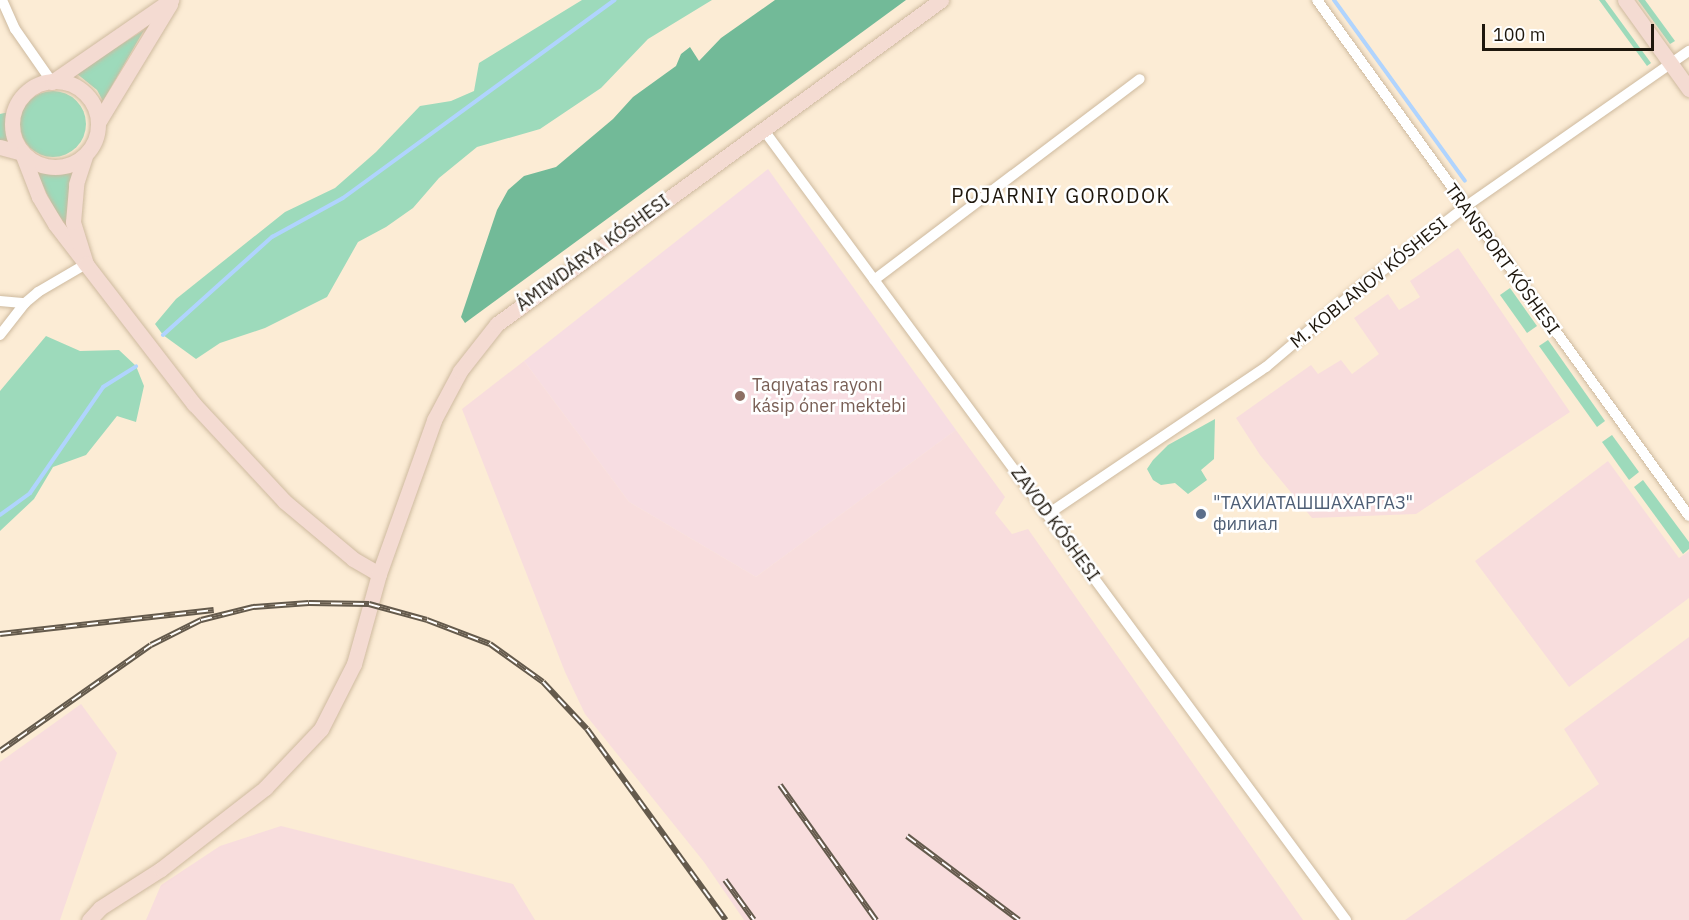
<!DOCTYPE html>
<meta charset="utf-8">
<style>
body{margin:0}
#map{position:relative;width:1689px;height:920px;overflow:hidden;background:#fcecd5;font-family:"IBM Plex Sans",sans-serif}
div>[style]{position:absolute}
.industrial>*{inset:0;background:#f8dddd}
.education>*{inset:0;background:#f7dde2}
.green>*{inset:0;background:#9ddabb}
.round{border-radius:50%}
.forest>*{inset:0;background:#72ba98}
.stream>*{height:4px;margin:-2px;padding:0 2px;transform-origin:2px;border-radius:2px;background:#b0d4fe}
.roads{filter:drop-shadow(0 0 2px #ceba9f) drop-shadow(0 0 2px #ceba9f)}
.street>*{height:10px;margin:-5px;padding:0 5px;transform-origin:5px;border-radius:5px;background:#fff}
.secondary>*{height:15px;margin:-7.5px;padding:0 7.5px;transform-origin:7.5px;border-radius:7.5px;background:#f4dbd2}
.secondary>.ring{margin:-7.5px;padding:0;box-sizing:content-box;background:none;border:15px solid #f4dbd2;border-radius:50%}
.rail>*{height:6px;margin-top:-3px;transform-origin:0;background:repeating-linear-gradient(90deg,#fff 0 11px,#645a4c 0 22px);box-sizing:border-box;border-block:2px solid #645a4c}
.dots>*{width:16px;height:16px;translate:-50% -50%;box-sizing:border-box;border:3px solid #fff;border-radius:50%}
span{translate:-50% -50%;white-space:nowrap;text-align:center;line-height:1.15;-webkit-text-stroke:5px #fff;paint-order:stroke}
.street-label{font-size:18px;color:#1e170d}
.education-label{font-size:18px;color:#785e54}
.left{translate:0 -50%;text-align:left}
.service-label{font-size:18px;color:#4e5e75}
.neighbourhood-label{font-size:20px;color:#1e170d;letter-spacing:1.5px}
.scale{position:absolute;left:1482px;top:24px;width:172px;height:27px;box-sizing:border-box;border:3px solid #1e170d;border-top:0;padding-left:8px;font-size:18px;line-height:21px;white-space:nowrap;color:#1e170d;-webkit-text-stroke:4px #fff;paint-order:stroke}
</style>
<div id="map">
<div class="industrial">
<div style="clip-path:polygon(1458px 248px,1570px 412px,1416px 514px,1312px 518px,1260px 455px,1236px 418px,1311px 365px,1318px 374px,1341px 360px,1352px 374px,1379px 354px,1354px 318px,1388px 294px,1399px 310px,1420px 297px,1410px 281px)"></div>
<div style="clip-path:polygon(524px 361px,629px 502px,756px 577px,956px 430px,1005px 497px,995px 513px,1012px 534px,1028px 529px,1303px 920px,744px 920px,704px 862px,585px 714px,565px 672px,462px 409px)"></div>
<div style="clip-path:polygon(1608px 461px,1679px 558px,1689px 551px,1689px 598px,1569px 687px,1475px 561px)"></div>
<div style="clip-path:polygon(1689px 637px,1689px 920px,1405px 920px,1599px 784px,1564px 729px)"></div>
<div style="clip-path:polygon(81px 704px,117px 753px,60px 920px,0 920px,0 762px)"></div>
<div style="clip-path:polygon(281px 826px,513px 884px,535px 920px,146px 920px,161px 885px,220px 846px)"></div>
</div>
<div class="education">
<div style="clip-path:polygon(768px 169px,956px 430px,756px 577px,629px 502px,524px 361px)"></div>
</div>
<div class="green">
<div style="clip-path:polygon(582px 0,712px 0,648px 39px,601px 88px,540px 129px,477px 147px,439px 178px,413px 208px,386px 227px,358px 242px,327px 297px,265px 328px,220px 343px,196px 359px,163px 335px,155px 324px,176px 299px,221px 263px,285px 212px,335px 188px,376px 152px,420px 106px,451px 101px,474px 91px,479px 63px)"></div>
<div style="clip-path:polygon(1599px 0,1605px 0,1651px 63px,1647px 66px)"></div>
<div style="clip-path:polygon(1638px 0,1645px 0,1675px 41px,1670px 44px)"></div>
<div style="clip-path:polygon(144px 30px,103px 101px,97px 90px,76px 73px)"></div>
<div class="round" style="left:20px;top:91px;width:66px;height:66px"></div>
<div style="clip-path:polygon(9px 112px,8px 136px,11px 145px,0 142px,0 114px)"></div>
<div style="clip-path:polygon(35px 170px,51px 174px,74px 171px,69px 229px,55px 210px)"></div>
<div style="clip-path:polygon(1510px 288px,1537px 326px,1527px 333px,1500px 295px)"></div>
<div style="clip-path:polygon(46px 336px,80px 351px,119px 350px,136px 366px,144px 386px,136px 422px,117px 416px,86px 455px,53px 467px,34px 499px,0 531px,0 391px)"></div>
<div style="clip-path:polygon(1548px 340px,1605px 421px,1597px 427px,1539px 346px)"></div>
<div style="clip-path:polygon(1215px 419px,1214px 459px,1201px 470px,1207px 480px,1188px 494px,1175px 483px,1161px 485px,1153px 480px,1147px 469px,1153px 460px,1168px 445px)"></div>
<div style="clip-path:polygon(1612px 435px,1639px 472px,1629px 480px,1602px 442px)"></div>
<div style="clip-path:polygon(1643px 480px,1689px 542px,1689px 549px,1683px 554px,1634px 487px)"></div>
</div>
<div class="forest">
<div style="clip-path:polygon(775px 0,906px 0,465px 323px,461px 317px,497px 210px,508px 190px,524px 176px,556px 167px,613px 119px,633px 97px,676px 66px,681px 54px,690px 47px,699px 61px,721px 38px)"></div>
</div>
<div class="stream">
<div style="left:1334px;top:0;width:223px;rotate:54.1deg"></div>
<div style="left:163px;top:335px;width:147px;rotate:-42deg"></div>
<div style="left:272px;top:237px;width:81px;rotate:-28.8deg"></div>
<div style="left:343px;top:198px;width:336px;rotate:-36.1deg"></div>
<div style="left:0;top:515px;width:37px;rotate:-36deg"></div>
<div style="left:30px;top:493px;width:129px;rotate:-55.4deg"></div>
<div style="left:103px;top:387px;width:39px;rotate:-32deg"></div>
</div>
<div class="roads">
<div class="street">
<div style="left:2px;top:0;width:32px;rotate:66deg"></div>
<div style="left:15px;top:29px;width:65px;rotate:55.1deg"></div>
<div style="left:1317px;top:0;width:636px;rotate:54.21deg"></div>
<div style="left:763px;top:129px;width:983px;rotate:53.61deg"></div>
<div style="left:874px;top:280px;width:333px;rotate:-37.1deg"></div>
<div style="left:0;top:301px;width:25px;rotate:5deg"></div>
<div style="left:0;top:335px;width:41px;rotate:-52deg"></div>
<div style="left:25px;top:303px;width:17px;rotate:-40deg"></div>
<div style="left:38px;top:292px;width:56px;rotate:-30.3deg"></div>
<div style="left:1048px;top:514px;width:263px;rotate:-34deg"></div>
<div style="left:1266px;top:367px;width:113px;rotate:-40.3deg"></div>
<div style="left:1352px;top:294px;width:143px;rotate:-37.6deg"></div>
<div style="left:1465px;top:207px;width:273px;rotate:-34.9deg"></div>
</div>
<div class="secondary">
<div style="left:1625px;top:0;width:110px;rotate:54.3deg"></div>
<div class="ring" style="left:12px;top:81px;width:71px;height:71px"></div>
<div style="left:52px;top:82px;width:145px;rotate:-34.6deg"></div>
<div style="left:99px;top:121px;width:137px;rotate:-58.7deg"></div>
<div style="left:0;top:147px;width:23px;rotate:15deg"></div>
<div style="left:22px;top:153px;width:47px;rotate:68.9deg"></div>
<div style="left:39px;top:197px;width:31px;rotate:59deg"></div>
<div style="left:55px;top:224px;width:51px;rotate:52.2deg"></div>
<div style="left:86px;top:264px;width:44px;rotate:-107.2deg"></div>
<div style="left:73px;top:222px;width:38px;rotate:-85deg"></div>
<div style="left:76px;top:184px;width:29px;rotate:-72deg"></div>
<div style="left:86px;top:264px;width:177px;rotate:52.4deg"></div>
<div style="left:194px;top:404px;width:132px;rotate:47.1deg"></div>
<div style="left:284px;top:501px;width:90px;rotate:40deg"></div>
<div style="left:353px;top:559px;width:30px;rotate:30deg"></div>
<div style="left:89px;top:920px;width:16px;rotate:-47deg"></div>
<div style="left:100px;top:908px;width:72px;rotate:-32.6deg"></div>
<div style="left:161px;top:869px;width:132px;rotate:-37.9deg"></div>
<div style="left:265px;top:788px;width:81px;rotate:-46.5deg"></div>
<div style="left:321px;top:729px;width:73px;rotate:-63.1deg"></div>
<div style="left:354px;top:664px;width:93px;rotate:-74.5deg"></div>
<div style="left:379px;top:574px;width:164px;rotate:-70.3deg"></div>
<div style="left:434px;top:420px;width:55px;rotate:-62deg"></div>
<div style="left:460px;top:371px;width:60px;rotate:-51.8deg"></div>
<div style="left:497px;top:324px;width:550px;rotate:-36.12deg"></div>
</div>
</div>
<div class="rail">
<div style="left:0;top:634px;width:215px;rotate:-6.4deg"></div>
<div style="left:0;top:751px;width:184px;rotate:-35.1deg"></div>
<div style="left:151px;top:645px;width:56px;rotate:-26.6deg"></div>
<div style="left:201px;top:620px;width:54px;rotate:-14deg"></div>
<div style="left:253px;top:607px;width:56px;rotate:-4.1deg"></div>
<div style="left:309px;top:603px;width:60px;rotate:1deg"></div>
<div style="left:369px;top:604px;width:60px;rotate:15.4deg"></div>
<div style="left:427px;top:620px;width:67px;rotate:20.9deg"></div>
<div style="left:490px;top:644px;width:65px;rotate:35.6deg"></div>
<div style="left:543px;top:682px;width:64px;rotate:46.9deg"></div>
<div style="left:587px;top:729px;width:236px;rotate:54deg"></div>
<div style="left:780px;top:785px;width:166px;rotate:54.6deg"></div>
<div style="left:907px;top:836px;width:140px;rotate:36.9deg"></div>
<div style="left:725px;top:880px;width:49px;rotate:54.1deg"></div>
</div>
<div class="dots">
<div style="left:740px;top:396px;background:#8d6e63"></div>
<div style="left:1201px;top:514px;background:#5c6f8a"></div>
</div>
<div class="street-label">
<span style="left:593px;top:253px;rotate:-36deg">ÁMIWDÁRYA KÓSHESI</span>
<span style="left:1502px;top:259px;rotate:54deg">TRANSPORT KÓSHESI</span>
<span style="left:1369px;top:283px;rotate:-39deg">M. KOBLANOV KÓSHESI</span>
<span style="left:1055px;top:524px;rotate:54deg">ZAVOD KÓSHESI</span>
</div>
<div class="education-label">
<span class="left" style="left:752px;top:396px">Taqıyatas rayonı<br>kásip óner mektebi</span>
</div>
<div class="service-label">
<span class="left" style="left:1213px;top:514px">"ТАХИАТАШШАХАРГАЗ"<br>филиал</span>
</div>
<div class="neighbourhood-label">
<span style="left:1061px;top:195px">POJARNIY GORODOK</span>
</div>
<div class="scale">100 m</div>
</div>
